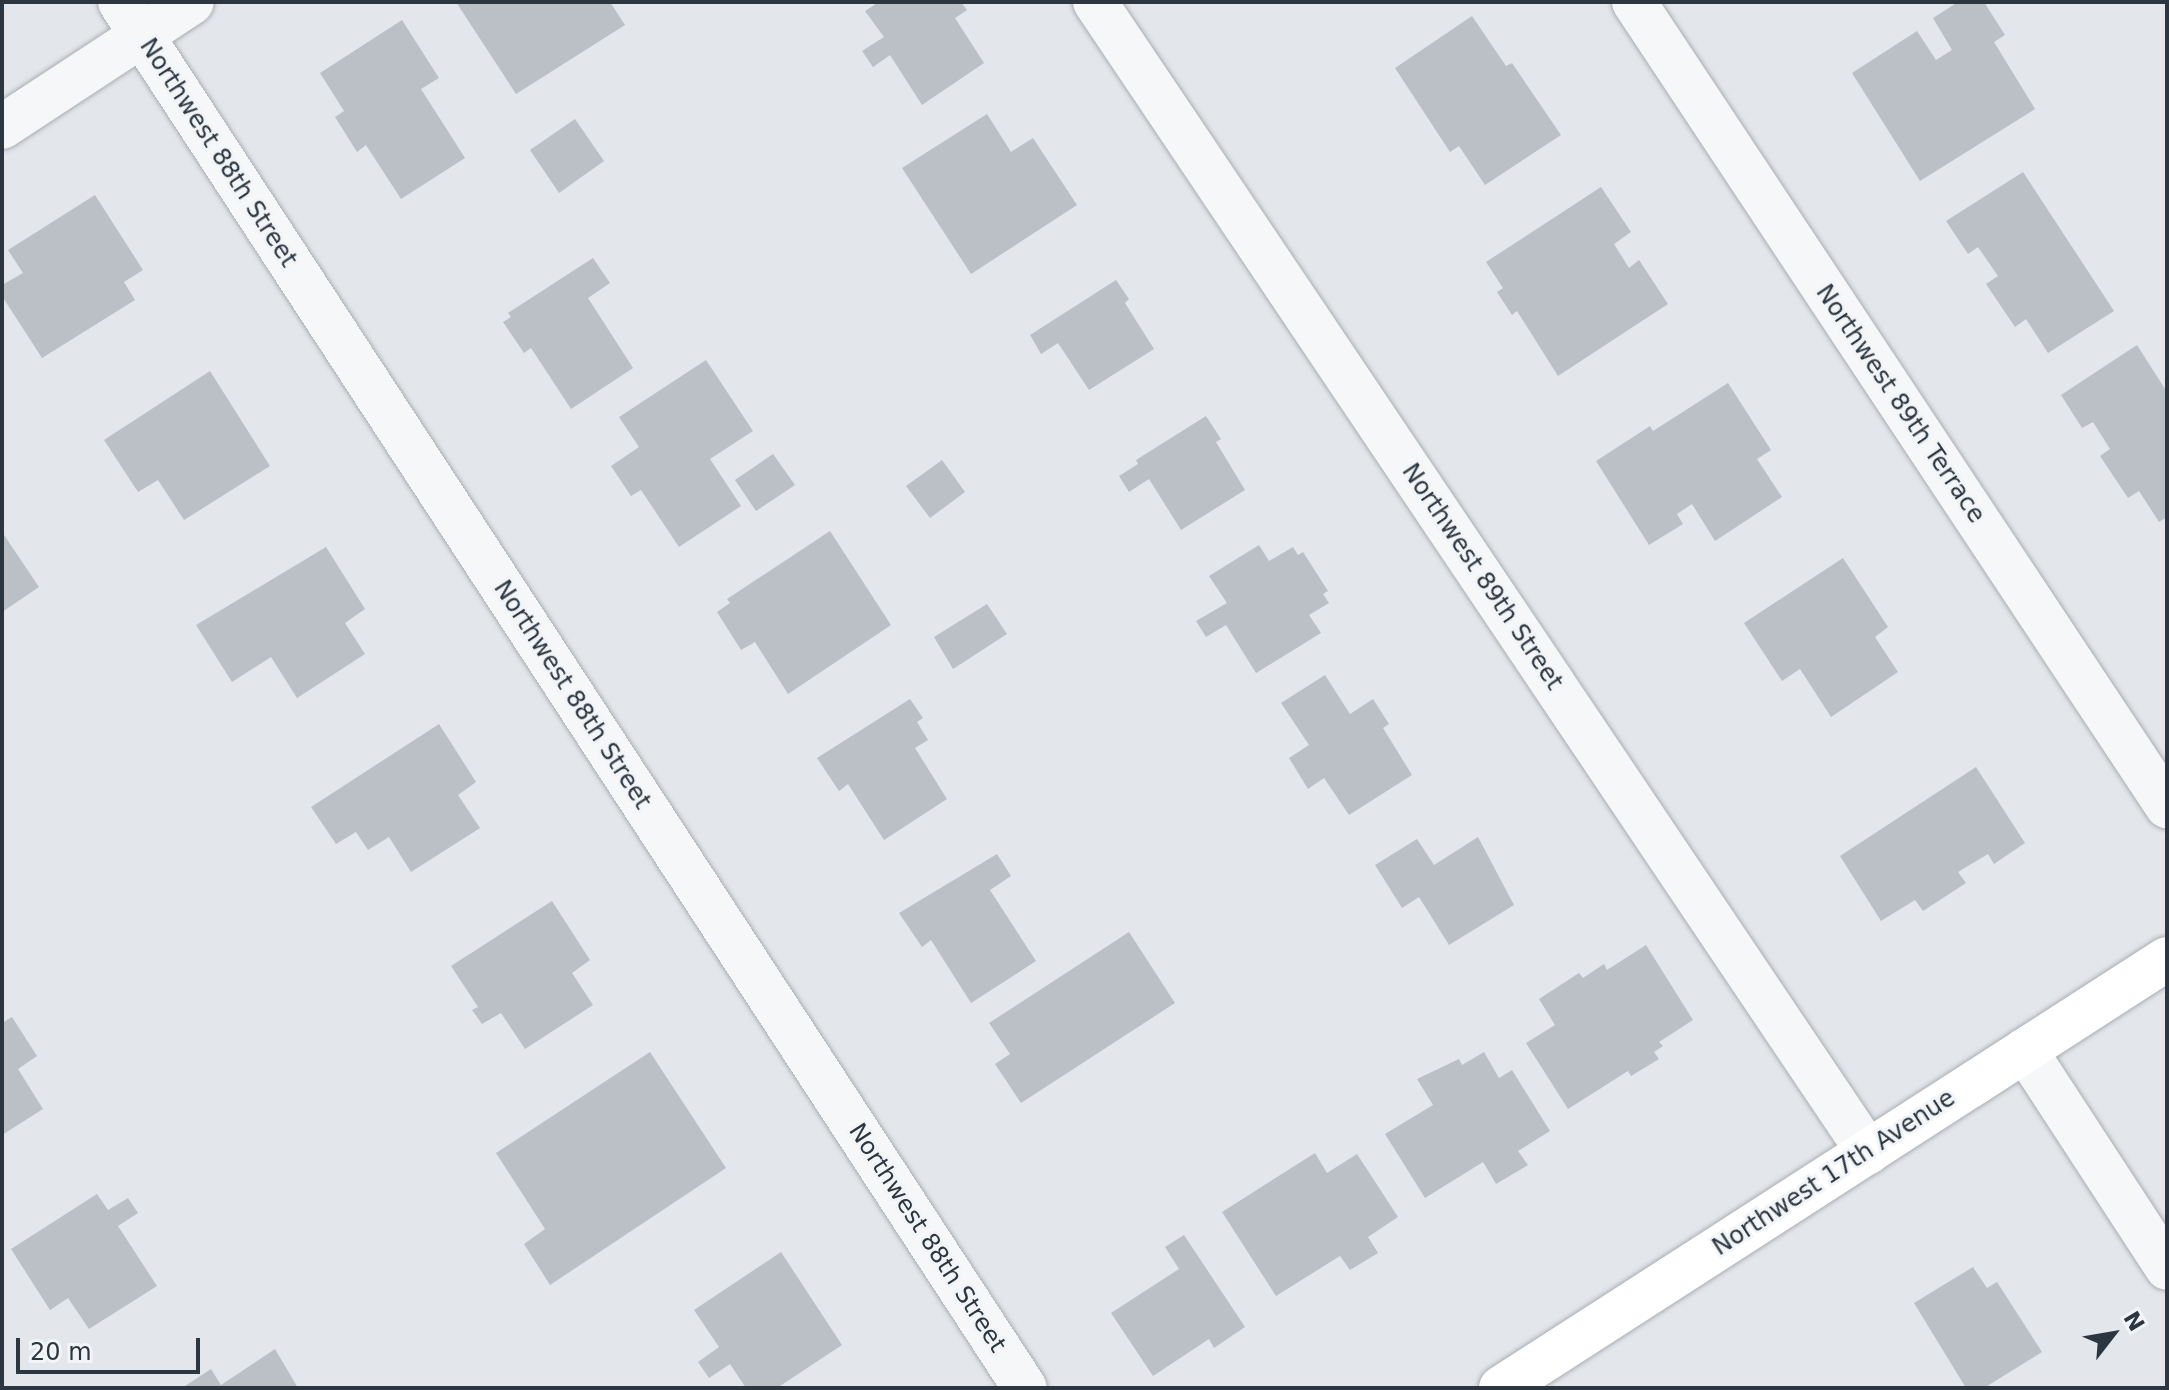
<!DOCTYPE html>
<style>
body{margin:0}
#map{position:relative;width:2169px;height:1390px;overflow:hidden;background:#e3e6ea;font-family:"DejaVu Sans",sans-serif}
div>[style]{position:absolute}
.building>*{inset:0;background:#bac0c6}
.roads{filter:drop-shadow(0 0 2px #a8aeb4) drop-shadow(0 0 2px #a8aeb4)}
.minor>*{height:44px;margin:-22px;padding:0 22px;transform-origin:22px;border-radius:22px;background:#f5f7f8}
.major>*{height:44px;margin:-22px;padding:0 22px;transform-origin:22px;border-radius:22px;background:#fff}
span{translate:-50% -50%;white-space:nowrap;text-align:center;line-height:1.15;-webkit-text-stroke:6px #f2f5f7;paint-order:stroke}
.street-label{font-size:24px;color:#2c3641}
.frame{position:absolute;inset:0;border:4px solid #2c3641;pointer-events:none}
.north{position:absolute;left:2073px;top:1294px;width:80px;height:80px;-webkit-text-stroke:6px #f2f5f7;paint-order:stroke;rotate:59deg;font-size:22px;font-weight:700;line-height:32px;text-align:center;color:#2c3641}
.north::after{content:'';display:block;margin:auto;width:28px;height:36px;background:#2c3641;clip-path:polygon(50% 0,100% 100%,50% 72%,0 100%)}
.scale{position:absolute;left:16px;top:1338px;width:184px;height:36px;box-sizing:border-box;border:4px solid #2c3641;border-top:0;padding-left:10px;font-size:24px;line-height:28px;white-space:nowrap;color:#2c3641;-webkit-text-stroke:6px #f2f5f7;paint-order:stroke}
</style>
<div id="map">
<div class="building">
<div style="clip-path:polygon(456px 2px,610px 2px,625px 25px,516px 94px)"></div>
<div style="clip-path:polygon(879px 2px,961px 2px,967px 10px,955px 18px,984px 63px,922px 105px,890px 55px,873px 67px,862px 51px,884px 37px,865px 11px)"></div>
<div style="clip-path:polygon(1958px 2px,1984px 2px,2005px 35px,1994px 42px,2035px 109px,1920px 181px,1852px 73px,1917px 31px,1936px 60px,1952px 50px,1933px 18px)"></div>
<div style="clip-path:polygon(1472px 16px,1506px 66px,1512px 63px,1561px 135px,1485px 185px,1459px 146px,1450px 152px,1395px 68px)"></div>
<div style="clip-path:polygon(402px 20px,439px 78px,421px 89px,465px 158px,401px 199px,366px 145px,357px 152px,335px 117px,344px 111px,320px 73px)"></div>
<div style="clip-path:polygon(987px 114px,1011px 152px,1033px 138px,1077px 205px,971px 274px,902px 168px)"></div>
<div style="clip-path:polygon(575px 119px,604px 161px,559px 193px,530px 150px)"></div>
<div style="clip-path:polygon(2023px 172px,2114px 311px,2048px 353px,2026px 319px,2015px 327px,1986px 284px,1998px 276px,1978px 247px,1968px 254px,1946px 221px)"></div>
<div style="clip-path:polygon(1601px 187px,1631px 232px,1614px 244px,1629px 268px,1639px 260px,1668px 304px,1558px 376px,1517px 311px,1512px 315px,1497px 292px,1503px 288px,1486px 262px)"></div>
<div style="clip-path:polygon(95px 195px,143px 270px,124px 282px,135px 300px,42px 358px,2px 296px,2px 285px,23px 273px,8px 250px)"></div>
<div style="clip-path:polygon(593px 258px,610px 283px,588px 298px,633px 368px,571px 409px,531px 348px,524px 353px,503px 322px,511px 317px,508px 313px)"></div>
<div style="clip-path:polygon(1116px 280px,1129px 299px,1125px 303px,1154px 349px,1089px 390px,1058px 343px,1041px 354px,1030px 335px)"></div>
<div style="clip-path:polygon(2137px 345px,2167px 392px,2167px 517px,2159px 522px,2139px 491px,2128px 498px,2100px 456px,2110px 449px,2093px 422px,2082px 428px,2061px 395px)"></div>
<div style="clip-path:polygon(706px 360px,753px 431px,710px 459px,741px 506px,679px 547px,641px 490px,631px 496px,611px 466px,639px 447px,619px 417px)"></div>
<div style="clip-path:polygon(210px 371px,270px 466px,184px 520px,158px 480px,138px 492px,104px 440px)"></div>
<div style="clip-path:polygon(1728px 383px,1771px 450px,1757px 459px,1782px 497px,1715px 541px,1692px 504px,1677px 514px,1683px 524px,1649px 545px,1596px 461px,1650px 426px,1653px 431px)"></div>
<div style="clip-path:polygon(1206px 416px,1221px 439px,1216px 442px,1245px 490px,1181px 530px,1149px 479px,1129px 492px,1119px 476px,1138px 464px,1136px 460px)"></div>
<div style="clip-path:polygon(773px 454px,795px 485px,756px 511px,735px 480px)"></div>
<div style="clip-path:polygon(942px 460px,965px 492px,930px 518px,906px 486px)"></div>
<div style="clip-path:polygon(830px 531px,891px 625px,788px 694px,755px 642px,741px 650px,717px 612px,730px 603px,727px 599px)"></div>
<div style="clip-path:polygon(2px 532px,39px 587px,2px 612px)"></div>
<div style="clip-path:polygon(1259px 545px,1269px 561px,1293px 547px,1298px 555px,1303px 552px,1328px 591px,1323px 594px,1329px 603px,1309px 615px,1321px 633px,1256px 673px,1226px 625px,1206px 637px,1196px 621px,1227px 603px,1209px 576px)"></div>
<div style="clip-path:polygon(326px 547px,365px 609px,345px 623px,365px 654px,297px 698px,271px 657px,232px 682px,196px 625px)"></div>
<div style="clip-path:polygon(1843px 558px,1888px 627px,1875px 637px,1898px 672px,1831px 717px,1800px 669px,1782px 681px,1744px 623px)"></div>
<div style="clip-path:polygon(987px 604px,1007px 634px,953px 669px,934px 637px)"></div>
<div style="clip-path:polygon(1325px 675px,1350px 714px,1373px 699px,1389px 724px,1383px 728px,1412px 775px,1349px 815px,1324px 778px,1308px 789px,1289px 758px,1309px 745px,1281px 703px)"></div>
<div style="clip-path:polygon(910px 699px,923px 718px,917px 722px,928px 740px,915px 748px,947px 799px,884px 840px,848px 784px,839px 791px,817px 758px)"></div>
<div style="clip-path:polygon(439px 724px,476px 782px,458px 795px,480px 828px,411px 872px,389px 837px,368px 850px,356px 832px,336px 844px,311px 807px)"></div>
<div style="clip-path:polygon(1976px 767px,2025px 843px,1994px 864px,1988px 854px,1958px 872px,1966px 883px,1923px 911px,1915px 900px,1881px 921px,1840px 856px)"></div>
<div style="clip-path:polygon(1478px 837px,1514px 905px,1449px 945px,1419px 897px,1402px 908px,1375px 865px,1417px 839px,1434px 865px)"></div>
<div style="clip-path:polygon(997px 854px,1011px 876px,990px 890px,1036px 961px,971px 1003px,931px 940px,922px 947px,899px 913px)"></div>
<div style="clip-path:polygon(552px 901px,590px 960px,572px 973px,593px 1005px,525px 1049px,501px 1013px,482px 1024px,472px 1010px,478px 1007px,451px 966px)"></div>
<div style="clip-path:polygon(1129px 932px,1175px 1003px,1021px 1103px,995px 1064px,1010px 1054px,989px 1023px)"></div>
<div style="clip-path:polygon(1646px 945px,1693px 1020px,1659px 1042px,1663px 1046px,1654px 1052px,1659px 1059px,1631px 1076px,1628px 1071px,1568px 1109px,1526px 1043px,1555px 1025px,1539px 999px,1579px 973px,1583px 978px,1604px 964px,1607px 970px)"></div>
<div style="clip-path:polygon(12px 1017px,37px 1056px,18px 1069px,43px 1109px,2px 1135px,2px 1023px)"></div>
<div style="clip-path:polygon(650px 1052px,726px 1168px,550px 1285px,524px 1244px,545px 1229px,496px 1153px)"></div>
<div style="clip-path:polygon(1484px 1052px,1499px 1078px,1512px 1070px,1550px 1131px,1518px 1151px,1528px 1165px,1496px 1184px,1483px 1162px,1425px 1198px,1385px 1134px,1433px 1105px,1417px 1079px,1459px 1059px,1462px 1065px)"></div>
<div style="clip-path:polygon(1315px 1153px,1327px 1173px,1357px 1154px,1398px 1217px,1368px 1237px,1378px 1253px,1350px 1270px,1340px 1256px,1276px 1296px,1222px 1212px)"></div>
<div style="clip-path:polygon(97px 1194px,108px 1210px,128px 1198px,138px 1213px,118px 1226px,157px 1286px,89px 1329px,68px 1298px,50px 1310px,11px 1249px)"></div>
<div style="clip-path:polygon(1184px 1235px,1245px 1327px,1214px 1348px,1209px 1339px,1153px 1376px,1111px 1313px,1179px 1269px,1165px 1247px)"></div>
<div style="clip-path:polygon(781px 1252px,842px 1345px,777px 1388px,746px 1388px,730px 1364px,709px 1378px,698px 1362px,719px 1347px,694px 1310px)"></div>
<div style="clip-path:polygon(1973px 1267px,1987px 1288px,1997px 1282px,2042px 1352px,1984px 1388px,1966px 1388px,1914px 1303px)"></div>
<div style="clip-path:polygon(275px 1349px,298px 1388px,182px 1388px,211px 1369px,221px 1385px)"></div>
</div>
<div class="roads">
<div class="minor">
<div style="left:120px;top:2px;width:1655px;rotate:56.86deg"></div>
<div style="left:1095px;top:2px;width:1386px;rotate:56.09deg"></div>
<div style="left:1634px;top:2px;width:965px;rotate:56.46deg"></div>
<div style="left:2px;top:127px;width:227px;rotate:-33.3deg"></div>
<div style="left:2025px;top:1050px;width:260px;rotate:56.9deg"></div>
</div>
<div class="major">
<div style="left:1501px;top:1388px;width:792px;rotate:-32.79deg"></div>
</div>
</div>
<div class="street-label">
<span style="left:218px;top:153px;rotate:57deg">Northwest 88th Street</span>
<span style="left:1900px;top:404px;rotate:56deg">Northwest 89th Terrace</span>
<span style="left:1482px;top:577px;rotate:56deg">Northwest 89th Street</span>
<span style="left:572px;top:695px;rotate:57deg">Northwest 88th Street</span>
<span style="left:1834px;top:1173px;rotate:-33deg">Northwest 17th Avenue</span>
<span style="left:927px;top:1238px;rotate:57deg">Northwest 88th Street</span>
</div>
<div class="frame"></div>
<div class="north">N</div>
<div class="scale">20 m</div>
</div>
